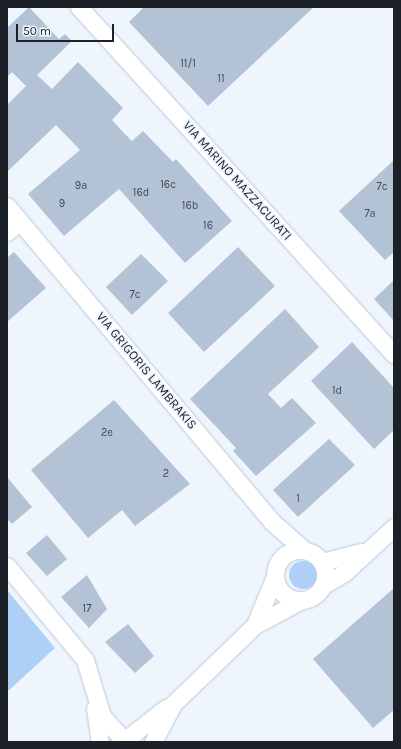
<!DOCTYPE html>
<style>
body{margin:0}
#map{position:relative;width:401px;height:749px;overflow:hidden;background:#eff5fd;font-family:Karla,sans-serif}
div>[style]{position:absolute}
.green>*{inset:0;background:#aed0f6}
.round{border-radius:50%}
.building>*{inset:0;background:#b3c3d5}
.roads{filter:drop-shadow(0 0 1px #b9c9db) drop-shadow(0 0 1px #b9c9db)}
.minor>*{height:17px;margin:-8.5px;padding:0 8.5px;transform-origin:8.5px;border-radius:8.5px;background:#fff}
.minor>.ring{margin:-8.5px;padding:0;box-sizing:content-box;background:none;border:17px solid #fff;border-radius:50%}
span{translate:-50% -50%;white-space:nowrap;text-align:center;line-height:1.15;-webkit-text-stroke:3.5px #eff5fd;paint-order:stroke}
.number-label{font-size:11px;color:#414a52}
.number-label span{-webkit-text-stroke-width:0}
.street-label{font-size:13px;color:#1b2127}
.frame{position:absolute;inset:0;border:8px solid #1b2127;pointer-events:none}
.scale{position:absolute;left:16px;top:24px;width:98px;height:18px;box-sizing:border-box;border:2px solid #1b2127;border-top:0;padding-left:5px;font-size:12px;line-height:14px;white-space:nowrap;color:#1b2127;-webkit-text-stroke:3px #eff5fd;paint-order:stroke}
</style>
<div id="map">
<div class="green">
<div class="round" style="left:289px;top:561px;width:28px;height:28px"></div>
<div style="clip-path:polygon(7px 590px,55px 648px,7px 692px)"></div>
</div>
<div class="building">
<div style="clip-path:polygon(29px 7px,59px 39px,65px 34px,72px 41px,37px 75px,52px 89px,78px 62px,123px 108px,112px 120px,122px 131px,132px 141px,143px 131px,173px 162px,176px 159px,232px 221px,185px 263px,119px 189px,64px 236px,28px 194px,80px 150px,56px 125px,7px 172px,7px 105px,26px 86px,12px 72px,7px 77px,7px 28px)"></div>
<div style="clip-path:polygon(144px 7px,314px 7px,208px 106px,129px 22px)"></div>
<div style="clip-path:polygon(394px 160px,394px 252px,385px 260px,339px 211px)"></div>
<div style="clip-path:polygon(238px 247px,275px 286px,204px 352px,168px 313px)"></div>
<div style="clip-path:polygon(14px 252px,46px 288px,7px 322px,7px 258px)"></div>
<div style="clip-path:polygon(141px 254px,168px 281px,132px 315px,106px 287px)"></div>
<div style="clip-path:polygon(394px 280px,394px 321px,374px 299px)"></div>
<div style="clip-path:polygon(285px 309px,319px 347px,268px 394px,281px 408px,292px 398px,316px 423px,256px 476px,233px 451px,236px 448px,190px 399px)"></div>
<div style="clip-path:polygon(352px 342px,394px 388px,394px 430px,374px 449px,311px 381px)"></div>
<div style="clip-path:polygon(114px 400px,190px 484px,135px 526px,122px 510px,88px 538px,31px 470px)"></div>
<div style="clip-path:polygon(329px 439px,355px 465px,298px 517px,273px 490px)"></div>
<div style="clip-path:polygon(7px 477px,32px 507px,12px 524px,7px 519px)"></div>
<div style="clip-path:polygon(47px 535px,67px 559px,47px 576px,26px 553px)"></div>
<div style="clip-path:polygon(87px 575px,107px 609px,89px 628px,61px 597px)"></div>
<div style="clip-path:polygon(394px 588px,394px 710px,373px 728px,313px 659px)"></div>
<div style="clip-path:polygon(128px 624px,154px 656px,135px 673px,105px 642px)"></div>
</div>
<div class="roads">
<div class="minor">
<div style="left:79px;top:7px;width:469px;rotate:47.8deg"></div>
<div style="left:7px;top:206px;width:411px;rotate:50deg"></div>
<div style="left:271px;top:521px;width:43px;rotate:41.2deg"></div>
<div style="left:7px;top:232px;width:17px;rotate:-40deg"></div>
<div class="ring" style="left:275px;top:550px;width:33px;height:33px"></div>
<div style="left:322px;top:562px;width:40px;rotate:-14.4deg"></div>
<div style="left:7px;top:566px;width:122px;rotate:50.3deg"></div>
<div style="left:85px;top:660px;width:59px;rotate:73.1deg"></div>
<div style="left:102px;top:716px;width:30px;rotate:48deg"></div>
<div style="left:322px;top:586px;width:27px;rotate:-31deg"></div>
<div style="left:345px;top:572px;width:67px;rotate:-42.6deg"></div>
<div style="left:255px;top:625px;width:53px;rotate:-67.8deg"></div>
<div style="left:95px;top:708px;width:34px;rotate:82deg"></div>
<div style="left:129px;top:737px;width:47px;rotate:-38.1deg"></div>
<div style="left:153px;top:742px;width:43px;rotate:-62.2deg"></div>
<div style="left:173px;top:704px;width:114px;rotate:-43.9deg"></div>
<div style="left:255px;top:625px;width:53px;rotate:-28deg"></div>
</div>
</div>
<div class="number-label">
<span style="left:188px;top:64px">11/1</span>
<span style="left:221px;top:79px">11</span>
<span style="left:168px;top:185px">16c</span>
<span style="left:81px;top:186px">9a</span>
<span style="left:382px;top:187px">7c</span>
<span style="left:141px;top:193px">16d</span>
<span style="left:62px;top:204px">9</span>
<span style="left:190px;top:206px">16b</span>
<span style="left:370px;top:214px">7a</span>
<span style="left:208px;top:226px">16</span>
<span style="left:135px;top:295px">7c</span>
<span style="left:337px;top:391px">1d</span>
<span style="left:107px;top:433px">2e</span>
<span style="left:166px;top:474px">2</span>
<span style="left:298px;top:499px">1</span>
<span style="left:87px;top:609px">17</span>
</div>
<div class="street-label">
<span style="left:237px;top:181px;rotate:48deg">VIA MARINO MAZZACURATI</span>
<span style="left:146px;top:371px;rotate:50deg">VIA GRIGORIS LAMBRAKIS</span>
</div>
<div class="frame"></div>
<div class="scale">50 m</div>
</div>
